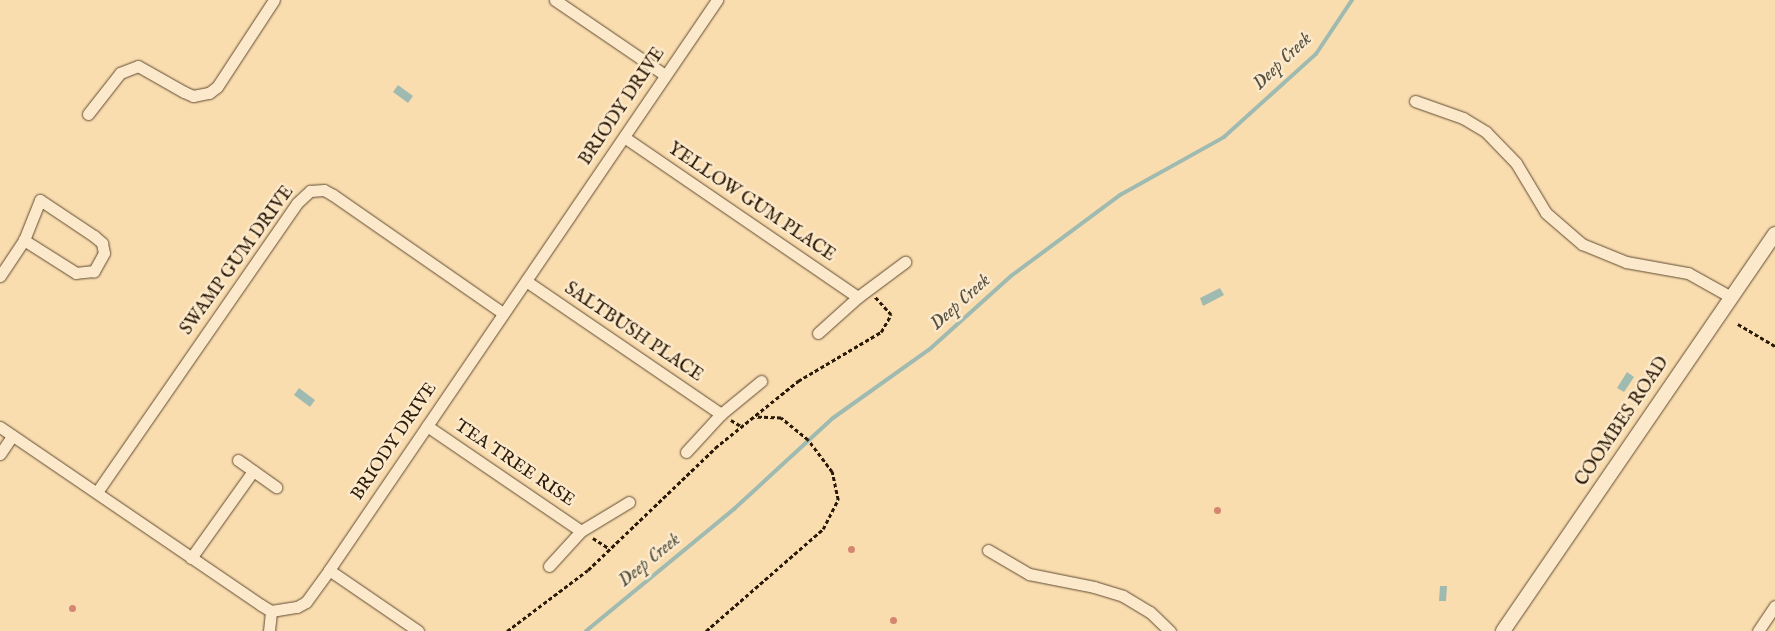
<!DOCTYPE html>
<style>
body{margin:0}
#map{position:relative;width:1775px;height:631px;overflow:hidden;background:#faddaf;font-family:"IM FELL English",serif}
div>[style]{position:absolute}
.water>*{inset:0;background:#9fbbb1}
.stream>*{height:4px;margin:-2px;padding:0 2px;transform-origin:2px;border-radius:2px;background:#9fbbb1}
.building>*{inset:0;background:#d48671}
.round{border-radius:50%}
.path>*{height:2.5px;margin-top:-1.25px;transform-origin:0;background:repeating-linear-gradient(90deg,#2b1a08 0 4px,transparent 0 6.5px)}
.roads{filter:drop-shadow(0 0 1px #5f4b32) drop-shadow(0 0 1px #5f4b32)}
.minor>*{height:11px;margin:-5.5px;padding:0 5.5px;transform-origin:5.5px;border-radius:5.5px;background:#fce9cb}
.tertiary>*{height:14px;margin:-7px;padding:0 7px;transform-origin:7px;border-radius:7px;background:#fce9cb}
span{translate:-50% -50%;white-space:nowrap;text-align:center;line-height:1.15;-webkit-text-stroke:5px #fce9cb;paint-order:stroke}
.street-label{font-size:18px;color:#2b1a08}
.water-label{font-size:19px;color:#545243;font-style:italic}
</style>
<div id="map">
<div class="water">
<div style="clip-path:polygon(398px 85px,413px 96px,408px 103px,393px 92px)"></div>
<div style="clip-path:polygon(1220px 288px,1224px 295px,1203px 306px,1200px 298px)"></div>
<div style="clip-path:polygon(1627px 372px,1634px 377px,1624px 392px,1617px 388px)"></div>
<div style="clip-path:polygon(299px 388px,315px 400px,310px 407px,294px 395px)"></div>
<div style="clip-path:polygon(1440px 586px,1447px 586px,1446px 601px,1439px 601px)"></div>
</div>
<div class="stream">
<div style="left:586px;top:631px;width:192px;rotate:-39.5deg"></div>
<div style="left:734px;top:509px;width:134px;rotate:-42.6deg"></div>
<div style="left:833px;top:418px;width:120px;rotate:-35.5deg"></div>
<div style="left:931px;top:348px;width:108px;rotate:-42deg"></div>
<div style="left:1011px;top:276px;width:136px;rotate:-36.6deg"></div>
<div style="left:1120px;top:195px;width:119px;rotate:-29.1deg"></div>
<div style="left:1224px;top:137px;width:124px;rotate:-42.1deg"></div>
<div style="left:1316px;top:54px;width:65px;rotate:-56.3deg"></div>
</div>
<div class="building">
<div class="round" style="left:1213.5px;top:506.5px;width:7px;height:7px"></div>
<div class="round" style="left:847.5px;top:545.5px;width:7px;height:7px"></div>
<div class="round" style="left:68.5px;top:604.5px;width:7px;height:7px"></div>
<div class="round" style="left:889.5px;top:616.5px;width:7px;height:7px"></div>
</div>
<div class="path">
<div style="left:1738px;top:324px;width:43px;rotate:30.7deg"></div>
<div style="left:731px;top:420px;width:12px;rotate:31deg"></div>
<div style="left:593px;top:538px;width:20px;rotate:33deg"></div>
<div style="left:507px;top:631px;width:101px;rotate:-37deg"></div>
<div style="left:588px;top:570px;width:176px;rotate:-43.8deg"></div>
<div style="left:715px;top:448px;width:107px;rotate:-38.9deg"></div>
<div style="left:798px;top:381px;width:96px;rotate:-30.6deg"></div>
<div style="left:881px;top:332px;width:20px;rotate:-60deg"></div>
<div style="left:891px;top:315px;width:24px;rotate:-132deg"></div>
<div style="left:706px;top:631px;width:155px;rotate:-41.1deg"></div>
<div style="left:823px;top:529px;width:33px;rotate:-63deg"></div>
<div style="left:838px;top:500px;width:29px;rotate:-102deg"></div>
<div style="left:832px;top:472px;width:40px;rotate:-127deg"></div>
<div style="left:808px;top:440px;width:35px;rotate:-141deg"></div>
<div style="left:781px;top:418px;width:26px;rotate:-178deg"></div>
</div>
<div class="roads">
<div class="minor">
<div style="left:555px;top:0;width:133px;rotate:34.3deg"></div>
<div style="left:1415px;top:101px;width:51px;rotate:19.5deg"></div>
<div style="left:1463px;top:118px;width:27px;rotate:31deg"></div>
<div style="left:1486px;top:132px;width:43px;rotate:45.9deg"></div>
<div style="left:1516px;top:163px;width:58px;rotate:59deg"></div>
<div style="left:1546px;top:213px;width:48px;rotate:40.7deg"></div>
<div style="left:1582px;top:244px;width:48px;rotate:22.2deg"></div>
<div style="left:1626px;top:262px;width:63px;rotate:10.1deg"></div>
<div style="left:1688px;top:273px;width:49px;rotate:29.2deg"></div>
<div style="left:88px;top:114px;width:52px;rotate:-52deg"></div>
<div style="left:120px;top:73px;width:19px;rotate:-21deg"></div>
<div style="left:138px;top:66px;width:53px;rotate:29.5deg"></div>
<div style="left:184px;top:92px;width:10px;rotate:24deg"></div>
<div style="left:193px;top:96px;width:16px;rotate:-11deg"></div>
<div style="left:209px;top:93px;width:10px;rotate:-37deg"></div>
<div style="left:217px;top:87px;width:104px;rotate:-56.8deg"></div>
<div style="left:624px;top:137px;width:283px;rotate:34.4deg"></div>
<div style="left:0;top:276px;width:43px;rotate:-56.3deg"></div>
<div style="left:24px;top:240px;width:43px;rotate:-68.2deg"></div>
<div style="left:40px;top:200px;width:65px;rotate:33.7deg"></div>
<div style="left:94px;top:236px;width:11px;rotate:41deg"></div>
<div style="left:102px;top:243px;width:10px;rotate:79deg"></div>
<div style="left:104px;top:253px;width:21px;rotate:119deg"></div>
<div style="left:94px;top:271px;width:18px;rotate:174deg"></div>
<div style="left:76px;top:273px;width:62px;rotate:-147.6deg"></div>
<div style="left:526px;top:281px;width:236px;rotate:34.3deg"></div>
<div style="left:818px;top:333px;width:54px;rotate:-42deg"></div>
<div style="left:858px;top:297px;width:59px;rotate:-36.7deg"></div>
<div style="left:427px;top:426px;width:186px;rotate:34.3deg"></div>
<div style="left:0;top:427px;width:316px;rotate:34.3deg"></div>
<div style="left:261px;top:605px;width:12px;rotate:31deg"></div>
<div style="left:271px;top:611px;width:26px;rotate:-9deg"></div>
<div style="left:297px;top:607px;width:10px;rotate:-29deg"></div>
<div style="left:306px;top:602px;width:39px;rotate:-54deg"></div>
<div style="left:329px;top:570px;width:690px;rotate:-55.76deg"></div>
<div style="left:686px;top:452px;width:52px;rotate:-47.4deg"></div>
<div style="left:721px;top:414px;width:52px;rotate:-39.5deg"></div>
<div style="left:0;top:454px;width:22px;rotate:-56deg"></div>
<div style="left:238px;top:460px;width:47px;rotate:35.4deg"></div>
<div style="left:97px;top:492px;width:351px;rotate:-55.3deg"></div>
<div style="left:297px;top:203px;width:18px;rotate:-43deg"></div>
<div style="left:310px;top:191px;width:14px;rotate:-4deg"></div>
<div style="left:324px;top:190px;width:10px;rotate:29deg"></div>
<div style="left:333px;top:195px;width:207px;rotate:34.8deg"></div>
<div style="left:988px;top:550px;width:48px;rotate:30.3deg"></div>
<div style="left:1029px;top:574px;width:66px;rotate:11.3deg"></div>
<div style="left:1094px;top:587px;width:30px;rotate:17deg"></div>
<div style="left:1123px;top:596px;width:31px;rotate:31deg"></div>
<div style="left:1150px;top:612px;width:28px;rotate:44deg"></div>
<div style="left:191px;top:558px;width:107px;rotate:-54.5deg"></div>
<div style="left:549px;top:566px;width:47px;rotate:-47.6deg"></div>
<div style="left:581px;top:531px;width:56px;rotate:-31.1deg"></div>
<div style="left:329px;top:570px;width:108px;rotate:34.4deg"></div>
<div style="left:269px;top:631px;width:20px;rotate:-84deg"></div>
<div style="left:1758px;top:631px;width:30px;rotate:-56deg"></div>
</div>
<div class="tertiary">
<div style="left:1503px;top:631px;width:481px;rotate:-55.6deg"></div>
</div>
</div>
<div class="street-label">
<span style="left:623px;top:107px;rotate:-56deg">BRIODY DRIVE</span>
<span style="left:751px;top:203px;rotate:34deg">YELLOW GUM PLACE</span>
<span style="left:238px;top:261px;rotate:-54deg">SWAMP GUM DRIVE</span>
<span style="left:633px;top:333px;rotate:34deg">SALTBUSH PLACE</span>
<span style="left:1623px;top:422px;rotate:-56deg">COOMBES ROAD</span>
<span style="left:395px;top:442px;rotate:-56deg">BRIODY DRIVE</span>
<span style="left:514px;top:464px;rotate:34deg">TEA TREE RISE</span>
</div>
<div class="water-label">
<span style="left:1283px;top:62px;rotate:-44deg">Deep Creek</span>
<span style="left:961px;top:303px;rotate:-42deg">Deep Creek</span>
<span style="left:650px;top:561px;rotate:-39deg">Deep Creek</span>
</div>
</div>
